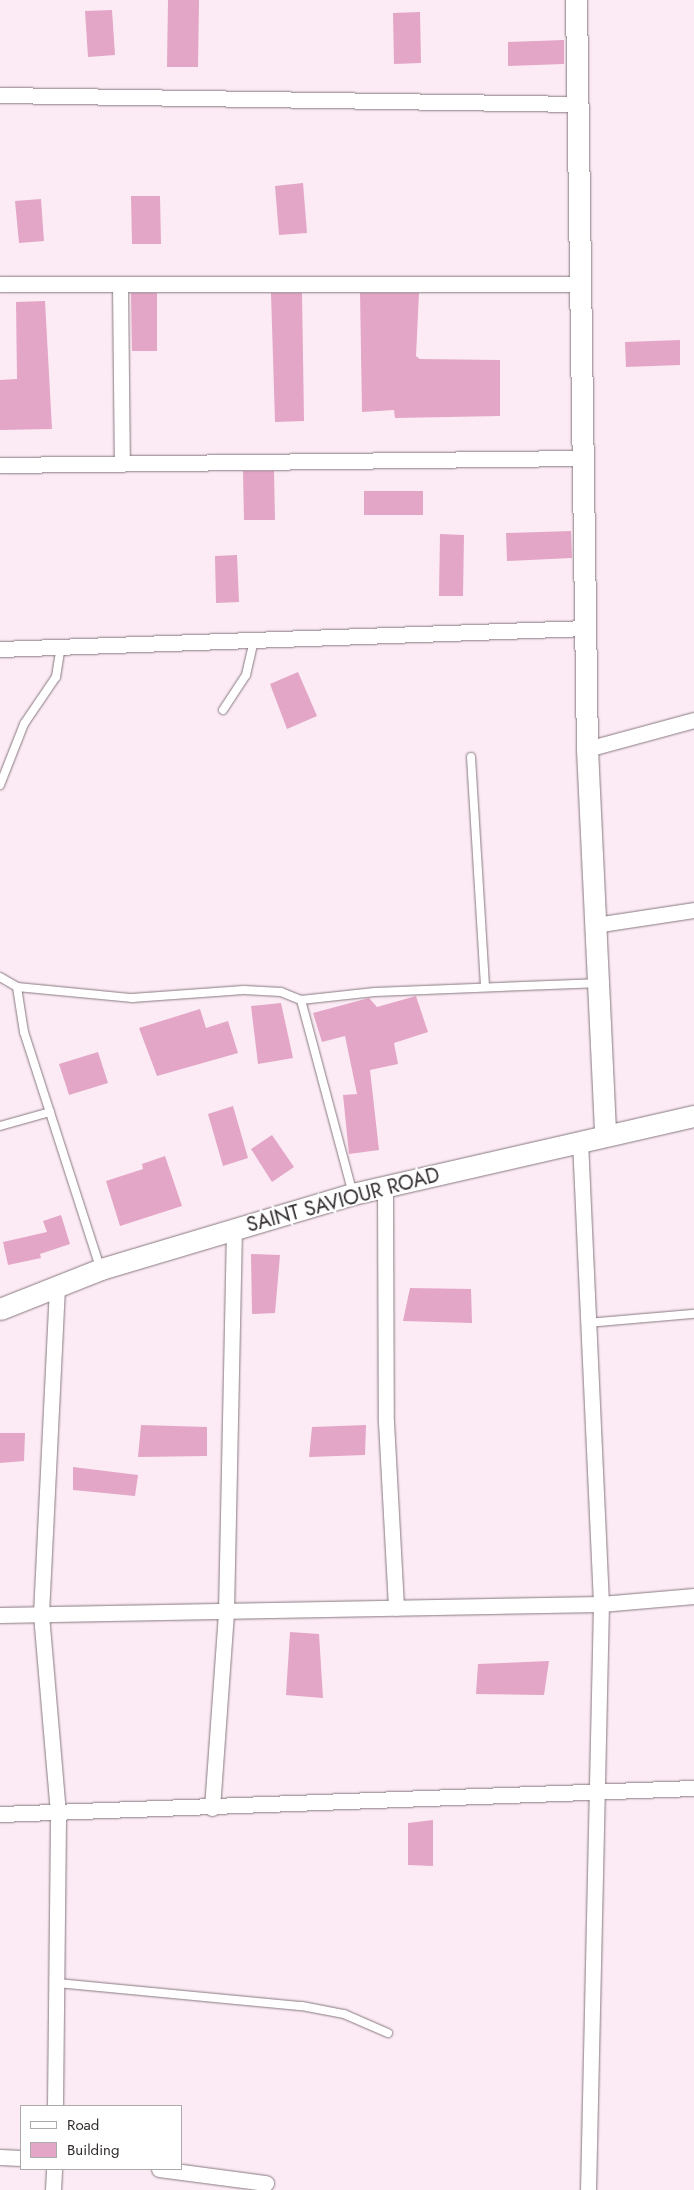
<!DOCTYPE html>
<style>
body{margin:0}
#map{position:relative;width:694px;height:2190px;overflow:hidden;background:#fcebf4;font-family:Jost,sans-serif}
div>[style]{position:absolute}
.building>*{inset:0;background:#e3a6c6}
.roads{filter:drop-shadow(0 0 1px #887980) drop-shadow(0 0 1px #887980)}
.lane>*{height:8px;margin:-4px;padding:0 4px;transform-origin:4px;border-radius:4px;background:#fff}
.street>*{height:15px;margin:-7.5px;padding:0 7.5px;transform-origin:7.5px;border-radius:7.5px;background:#fff}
.secondary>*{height:21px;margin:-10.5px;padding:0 10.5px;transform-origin:10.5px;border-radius:10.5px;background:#fff}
span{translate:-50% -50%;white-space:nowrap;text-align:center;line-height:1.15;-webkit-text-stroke:4px #fff;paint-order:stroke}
.street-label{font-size:20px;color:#312b2e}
.legend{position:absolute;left:20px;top:2105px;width:162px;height:65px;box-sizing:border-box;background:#fff;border:1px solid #adaaab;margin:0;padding:6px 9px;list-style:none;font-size:15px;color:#312b2e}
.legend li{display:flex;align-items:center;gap:10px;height:25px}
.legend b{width:25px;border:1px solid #adaaab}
</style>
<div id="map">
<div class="building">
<div style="clip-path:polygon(168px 0,199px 0,198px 67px,167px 67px)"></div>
<div style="clip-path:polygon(112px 10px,115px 55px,88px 57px,85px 11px)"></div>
<div style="clip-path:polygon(420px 12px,421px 63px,394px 64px,393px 13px)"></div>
<div style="clip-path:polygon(564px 40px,564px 64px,508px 66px,508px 42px)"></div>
<div style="clip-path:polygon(303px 183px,307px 233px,279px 235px,275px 186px)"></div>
<div style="clip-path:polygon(131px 196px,160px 196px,161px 244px,132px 244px)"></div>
<div style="clip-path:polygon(41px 199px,44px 241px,19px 243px,15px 201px)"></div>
<div style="clip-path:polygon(131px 293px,157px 293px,157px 351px,132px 351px)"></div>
<div style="clip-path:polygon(271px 293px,302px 293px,304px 421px,275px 422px)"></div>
<div style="clip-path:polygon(360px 293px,419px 293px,416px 356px,420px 359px,500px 360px,500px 416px,395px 418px,394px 410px,362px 412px)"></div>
<div style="clip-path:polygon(45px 301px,52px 429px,0 430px,0 380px,17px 379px,16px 302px)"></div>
<div style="clip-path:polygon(680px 340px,680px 365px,626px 367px,625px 342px)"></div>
<div style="clip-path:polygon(243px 471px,274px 471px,275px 520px,244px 520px)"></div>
<div style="clip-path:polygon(364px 491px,423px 491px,423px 515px,364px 515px)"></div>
<div style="clip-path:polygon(571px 531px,572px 558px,507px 561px,506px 533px)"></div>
<div style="clip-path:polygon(440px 534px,464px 535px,463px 596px,439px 596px)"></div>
<div style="clip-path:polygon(237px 555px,239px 602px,216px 603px,215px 556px)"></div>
<div style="clip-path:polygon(298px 672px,317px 716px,287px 729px,270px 684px)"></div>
<div style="clip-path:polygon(416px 996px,428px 1032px,394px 1043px,398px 1064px,370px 1070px,379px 1150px,349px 1154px,343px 1095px,357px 1094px,345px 1036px,322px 1042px,313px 1013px,369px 998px,377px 1007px)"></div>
<div style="clip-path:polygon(281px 1003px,293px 1058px,258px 1064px,251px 1006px)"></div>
<div style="clip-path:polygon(200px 1009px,206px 1028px,228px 1021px,238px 1053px,157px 1076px,139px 1028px)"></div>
<div style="clip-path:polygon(98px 1052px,108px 1083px,69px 1095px,59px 1064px)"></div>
<div style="clip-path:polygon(233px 1106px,248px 1158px,223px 1166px,208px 1114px)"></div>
<div style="clip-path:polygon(272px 1135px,294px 1167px,272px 1182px,251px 1149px)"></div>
<div style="clip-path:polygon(165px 1156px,182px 1206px,120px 1226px,106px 1181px,143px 1169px,142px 1164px)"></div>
<div style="clip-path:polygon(61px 1215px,70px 1244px,40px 1254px,41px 1258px,8px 1265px,3px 1242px,47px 1232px,43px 1221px)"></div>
<div style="clip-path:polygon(251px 1254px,280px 1255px,275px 1313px,252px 1314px)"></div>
<div style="clip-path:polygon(410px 1288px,471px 1289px,472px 1323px,403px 1321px)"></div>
<div style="clip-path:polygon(141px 1425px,207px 1427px,207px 1456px,138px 1457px)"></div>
<div style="clip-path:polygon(366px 1425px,365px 1455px,309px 1457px,312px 1427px)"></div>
<div style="clip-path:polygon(0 1433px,25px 1433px,24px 1461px,0 1463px)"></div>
<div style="clip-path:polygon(73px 1467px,138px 1475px,135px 1496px,73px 1490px)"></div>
<div style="clip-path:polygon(290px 1632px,319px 1634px,323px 1698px,286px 1695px)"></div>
<div style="clip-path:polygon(549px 1661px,544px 1695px,476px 1694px,478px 1664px)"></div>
<div style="clip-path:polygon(433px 1820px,433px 1866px,408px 1865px,408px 1823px)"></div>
</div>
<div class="roads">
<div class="lane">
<div style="left:223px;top:710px;width:42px;rotate:-56.7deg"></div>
<div style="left:246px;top:675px;width:36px;rotate:-77deg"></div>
<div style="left:471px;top:757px;width:230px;rotate:86.5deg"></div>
<div style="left:0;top:785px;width:66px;rotate:-68.5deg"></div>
<div style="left:24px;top:724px;width:57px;rotate:-55.8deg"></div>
<div style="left:56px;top:677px;width:30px;rotate:-81deg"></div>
<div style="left:0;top:977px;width:20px;rotate:30deg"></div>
<div style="left:17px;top:987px;width:116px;rotate:5.5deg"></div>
<div style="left:132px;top:998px;width:112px;rotate:-4.1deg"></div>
<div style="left:244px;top:990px;width:37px;rotate:3deg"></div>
<div style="left:281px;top:992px;width:22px;rotate:22deg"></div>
<div style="left:301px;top:1000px;width:74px;rotate:-6.2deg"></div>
<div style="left:375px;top:992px;width:220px;rotate:-2.3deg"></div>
<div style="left:17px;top:987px;width:46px;rotate:81.2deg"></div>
<div style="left:24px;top:1032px;width:247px;rotate:72.1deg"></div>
<div style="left:301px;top:1000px;width:201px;rotate:75deg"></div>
<div style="left:0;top:1126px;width:52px;rotate:-15.6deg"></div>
<div style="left:588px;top:1323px;width:106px;rotate:-4.9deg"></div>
<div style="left:57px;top:1983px;width:246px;rotate:5.4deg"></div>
<div style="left:302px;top:2006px;width:43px;rotate:10.8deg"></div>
<div style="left:344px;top:2014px;width:48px;rotate:23.4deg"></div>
</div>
<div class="street">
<div style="left:0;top:95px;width:579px;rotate:0.89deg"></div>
<div style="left:0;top:284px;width:579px"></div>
<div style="left:120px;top:284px;width:180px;rotate:89.4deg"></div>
<div style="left:0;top:465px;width:582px;rotate:-0.69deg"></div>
<div style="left:0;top:649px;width:586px;rotate:-2.05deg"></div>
<div style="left:587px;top:749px;width:111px;rotate:-15.2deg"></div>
<div style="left:595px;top:925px;width:100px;rotate:-8.6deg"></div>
<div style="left:580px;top:1141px;width:463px;rotate:87.4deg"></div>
<div style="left:601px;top:1604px;width:586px;rotate:91.27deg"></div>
<div style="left:385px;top:1187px;width:235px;rotate:89.8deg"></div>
<div style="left:386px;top:1422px;width:186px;rotate:86.9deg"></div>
<div style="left:0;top:1615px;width:601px;rotate:-1.05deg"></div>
<div style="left:601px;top:1604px;width:93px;rotate:-4.9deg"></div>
<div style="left:212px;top:1808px;width:197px;rotate:-85.9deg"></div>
<div style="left:226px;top:1611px;width:382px;rotate:-88.8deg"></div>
<div style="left:0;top:1814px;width:694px;rotate:-2.15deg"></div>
<div style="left:55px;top:2106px;width:293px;rotate:-89.4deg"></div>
<div style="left:58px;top:1813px;width:200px;rotate:-94.9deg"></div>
<div style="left:41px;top:1614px;width:326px;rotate:-87.2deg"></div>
<div style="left:0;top:2157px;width:21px;rotate:3deg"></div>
<div style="left:159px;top:2169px;width:108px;rotate:7.5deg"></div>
<div style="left:53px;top:2190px;width:21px;rotate:-87deg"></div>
</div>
<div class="secondary">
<div style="left:576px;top:0;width:749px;rotate:89.16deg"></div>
<div style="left:587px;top:749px;width:386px;rotate:87.3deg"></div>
<div style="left:0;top:1309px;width:109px;rotate:-21.6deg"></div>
<div style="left:101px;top:1269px;width:263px;rotate:-16.6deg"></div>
<div style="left:353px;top:1194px;width:350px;rotate:-12.9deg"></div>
</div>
</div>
<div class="street-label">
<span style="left:343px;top:1200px;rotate:-15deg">SAINT SAVIOUR ROAD</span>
</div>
<ul class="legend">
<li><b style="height:6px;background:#fff"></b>Road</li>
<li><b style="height:14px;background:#e3a6c6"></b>Building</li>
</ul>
</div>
